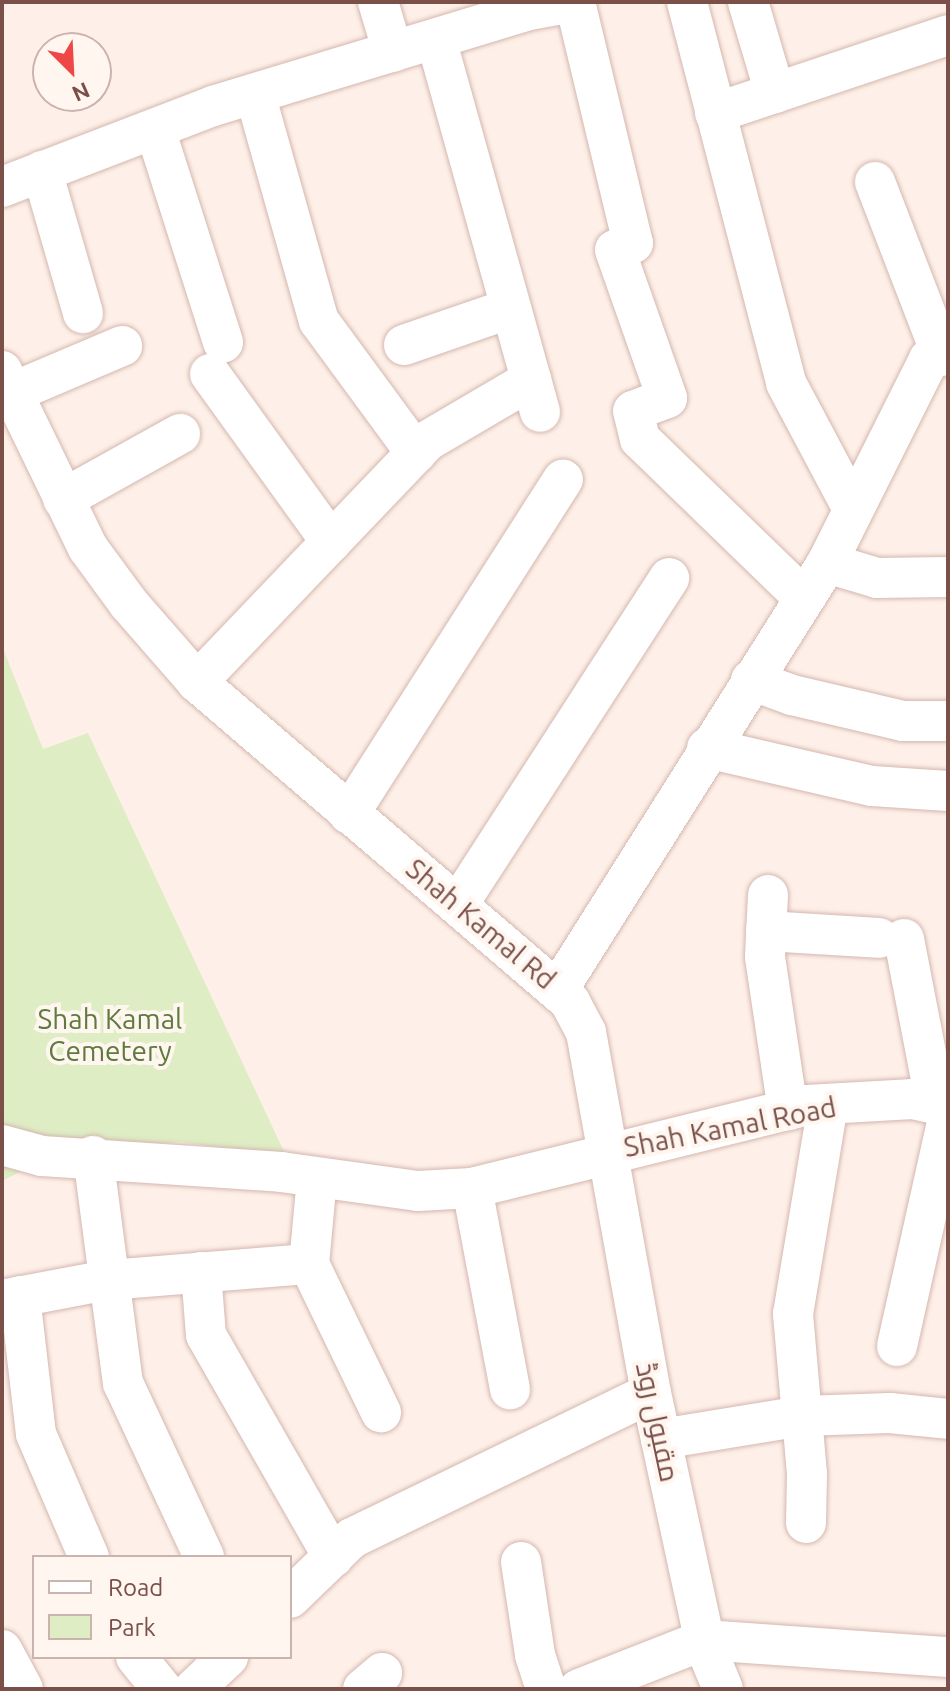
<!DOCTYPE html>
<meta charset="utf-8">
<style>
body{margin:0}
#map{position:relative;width:950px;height:1691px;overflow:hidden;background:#fef0e8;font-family:Ubuntu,Cairo,sans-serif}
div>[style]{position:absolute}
.green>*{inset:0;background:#deedc4}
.roads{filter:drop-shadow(0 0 2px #d4b7af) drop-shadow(0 0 2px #d4b7af)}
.minor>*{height:40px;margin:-20px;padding:0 20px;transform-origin:20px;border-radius:20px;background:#fff}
span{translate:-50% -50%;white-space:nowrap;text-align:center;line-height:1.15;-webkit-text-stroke:8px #fff6f0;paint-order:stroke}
.street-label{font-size:28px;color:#7a5049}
.park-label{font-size:28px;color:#5e7a3d}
.frame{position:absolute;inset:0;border:4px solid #7a5049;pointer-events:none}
.legend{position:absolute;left:32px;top:1555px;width:260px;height:104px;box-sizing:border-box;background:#fff6f0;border:2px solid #cab4ad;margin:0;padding:10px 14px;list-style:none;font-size:24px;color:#7a5049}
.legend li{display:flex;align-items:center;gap:16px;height:40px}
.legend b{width:40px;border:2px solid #cab4ad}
.north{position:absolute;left:32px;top:32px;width:80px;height:80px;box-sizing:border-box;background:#fff6f0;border:2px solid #cab4ad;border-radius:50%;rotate:156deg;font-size:22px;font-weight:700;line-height:32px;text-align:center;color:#7a5049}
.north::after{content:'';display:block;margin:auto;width:28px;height:36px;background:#ef4646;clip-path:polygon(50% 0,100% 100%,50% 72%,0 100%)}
</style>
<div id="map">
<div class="green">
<div style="clip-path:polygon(2px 646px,43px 749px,88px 733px,287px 1158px,182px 1142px,90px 1147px,64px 1150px,2px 1181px)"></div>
</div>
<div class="roads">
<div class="minor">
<div style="left:378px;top:2px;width:52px;rotate:73.3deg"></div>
<div style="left:575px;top:2px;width:248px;rotate:76.5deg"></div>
<div style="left:633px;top:243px;width:19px;rotate:159deg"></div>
<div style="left:615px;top:250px;width:157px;rotate:70.6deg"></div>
<div style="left:667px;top:398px;width:36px;rotate:159deg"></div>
<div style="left:633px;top:411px;width:29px;rotate:76deg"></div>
<div style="left:640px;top:439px;width:228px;rotate:44.1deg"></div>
<div style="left:687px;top:2px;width:394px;rotate:75.4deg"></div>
<div style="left:786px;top:383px;width:143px;rotate:62deg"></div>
<div style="left:748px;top:2px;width:95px;rotate:73.5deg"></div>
<div style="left:436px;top:39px;width:387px;rotate:74.4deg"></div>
<div style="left:255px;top:94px;width:236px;rotate:74.3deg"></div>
<div style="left:319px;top:321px;width:164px;rotate:53.7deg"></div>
<div style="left:715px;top:113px;width:246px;rotate:-18.5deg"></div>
<div style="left:155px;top:129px;width:224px;rotate:72.3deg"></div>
<div style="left:42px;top:171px;width:148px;rotate:73.9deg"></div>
<div style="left:875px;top:182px;width:186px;rotate:68.9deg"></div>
<div style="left:2px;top:187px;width:226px;rotate:-21deg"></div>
<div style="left:213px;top:106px;width:330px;rotate:-16.9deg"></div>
<div style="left:529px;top:10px;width:45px;rotate:-10.3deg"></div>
<div style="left:404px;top:345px;width:113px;rotate:-19.1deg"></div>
<div style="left:2px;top:371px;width:197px;rotate:64.1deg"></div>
<div style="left:88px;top:548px;width:69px;rotate:53.8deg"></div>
<div style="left:129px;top:604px;width:103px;rotate:48.9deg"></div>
<div style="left:197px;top:682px;width:491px;rotate:40.6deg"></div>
<div style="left:570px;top:1002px;width:34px;rotate:62deg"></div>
<div style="left:586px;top:1032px;width:367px;rotate:79.8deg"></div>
<div style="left:651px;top:1393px;width:261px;rotate:77.8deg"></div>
<div style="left:706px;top:1648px;width:44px;rotate:67.5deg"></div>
<div style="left:210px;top:374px;width:207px;rotate:54.2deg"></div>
<div style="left:9px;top:394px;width:123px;rotate:-23deg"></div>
<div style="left:63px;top:499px;width:134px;rotate:-29.1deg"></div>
<div style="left:827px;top:563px;width:52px;rotate:16.7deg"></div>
<div style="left:877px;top:578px;width:71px;rotate:-0.8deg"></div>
<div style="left:751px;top:680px;width:44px;rotate:20.1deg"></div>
<div style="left:792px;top:695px;width:114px;rotate:13.2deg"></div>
<div style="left:903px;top:721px;width:45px"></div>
<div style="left:197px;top:682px;width:333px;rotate:-46.3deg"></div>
<div style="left:427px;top:441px;width:121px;rotate:-30.4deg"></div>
<div style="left:707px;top:748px;width:169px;rotate:13deg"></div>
<div style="left:872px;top:786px;width:76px;rotate:3.8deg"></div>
<div style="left:349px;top:814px;width:397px;rotate:-57.4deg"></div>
<div style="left:768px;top:895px;width:62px;rotate:92.8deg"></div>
<div style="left:765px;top:957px;width:155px;rotate:81.5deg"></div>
<div style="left:459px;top:903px;width:387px;rotate:-57.1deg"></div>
<div style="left:766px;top:931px;width:113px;rotate:3.5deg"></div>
<div style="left:904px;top:939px;width:149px;rotate:79.1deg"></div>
<div style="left:559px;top:988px;width:502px;rotate:-57.76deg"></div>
<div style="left:827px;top:563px;width:228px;rotate:-63.4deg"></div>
<div style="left:929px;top:359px;width:20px;rotate:-15deg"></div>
<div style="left:2px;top:1145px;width:41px;rotate:15.4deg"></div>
<div style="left:42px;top:1156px;width:240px;rotate:3.8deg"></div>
<div style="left:281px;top:1172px;width:138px;rotate:7.9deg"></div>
<div style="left:418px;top:1191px;width:54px;rotate:-3.2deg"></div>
<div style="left:472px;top:1188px;width:345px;rotate:-13.9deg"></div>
<div style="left:807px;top:1105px;width:106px;rotate:-3.2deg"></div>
<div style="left:913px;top:1099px;width:36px;rotate:13deg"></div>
<div style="left:93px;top:1156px;width:229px;rotate:82.5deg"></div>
<div style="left:123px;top:1383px;width:192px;rotate:65deg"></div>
<div style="left:317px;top:1178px;width:86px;rotate:95.3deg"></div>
<div style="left:309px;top:1264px;width:165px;rotate:64.1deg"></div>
<div style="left:472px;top:1188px;width:205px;rotate:79.3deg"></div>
<div style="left:201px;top:1272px;width:63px;rotate:85.5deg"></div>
<div style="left:206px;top:1335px;width:256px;rotate:60.2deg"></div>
<div style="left:20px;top:1296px;width:139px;rotate:83.4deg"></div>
<div style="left:36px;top:1434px;width:134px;rotate:66.7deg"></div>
<div style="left:2px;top:1300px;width:108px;rotate:-10.7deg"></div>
<div style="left:108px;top:1280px;width:202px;rotate:-4.6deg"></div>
<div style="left:897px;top:1346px;width:235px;rotate:-77.4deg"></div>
<div style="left:661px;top:1439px;width:143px;rotate:-9.3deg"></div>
<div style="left:802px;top:1416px;width:88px;rotate:-2deg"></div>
<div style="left:890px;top:1413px;width:58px;rotate:5.9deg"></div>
<div style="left:806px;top:1523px;width:49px;rotate:-88.8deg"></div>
<div style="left:807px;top:1474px;width:161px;rotate:-95deg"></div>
<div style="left:793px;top:1314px;width:213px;rotate:-80.5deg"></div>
<div style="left:521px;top:1562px;width:94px;rotate:81.4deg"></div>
<div style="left:535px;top:1655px;width:36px;rotate:72deg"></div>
<div style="left:290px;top:1598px;width:86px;rotate:-44.1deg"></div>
<div style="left:352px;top:1538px;width:332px;rotate:-25.9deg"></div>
<div style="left:2px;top:1650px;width:44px;rotate:61.7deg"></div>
<div style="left:136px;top:1657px;width:41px;rotate:50.9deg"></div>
<div style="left:194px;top:1689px;width:47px;rotate:-43.3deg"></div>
<div style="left:363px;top:1689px;width:25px;rotate:-40deg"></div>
<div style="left:579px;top:1689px;width:134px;rotate:-21.4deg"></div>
<div style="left:704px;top:1640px;width:245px;rotate:4deg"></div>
</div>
</div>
<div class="street-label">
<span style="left:481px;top:924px;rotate:40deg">Shah Kamal Rd</span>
<span style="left:730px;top:1127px;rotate:-11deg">Shah Kamal Road</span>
<span style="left:658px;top:1422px;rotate:78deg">مقبول روڈ</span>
</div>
<div class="park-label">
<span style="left:110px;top:1035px">Shah Kamal<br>Cemetery</span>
</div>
<div class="frame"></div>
<ul class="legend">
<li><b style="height:10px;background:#fff"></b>Road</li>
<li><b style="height:22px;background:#deedc4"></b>Park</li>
</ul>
<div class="north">N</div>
</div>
